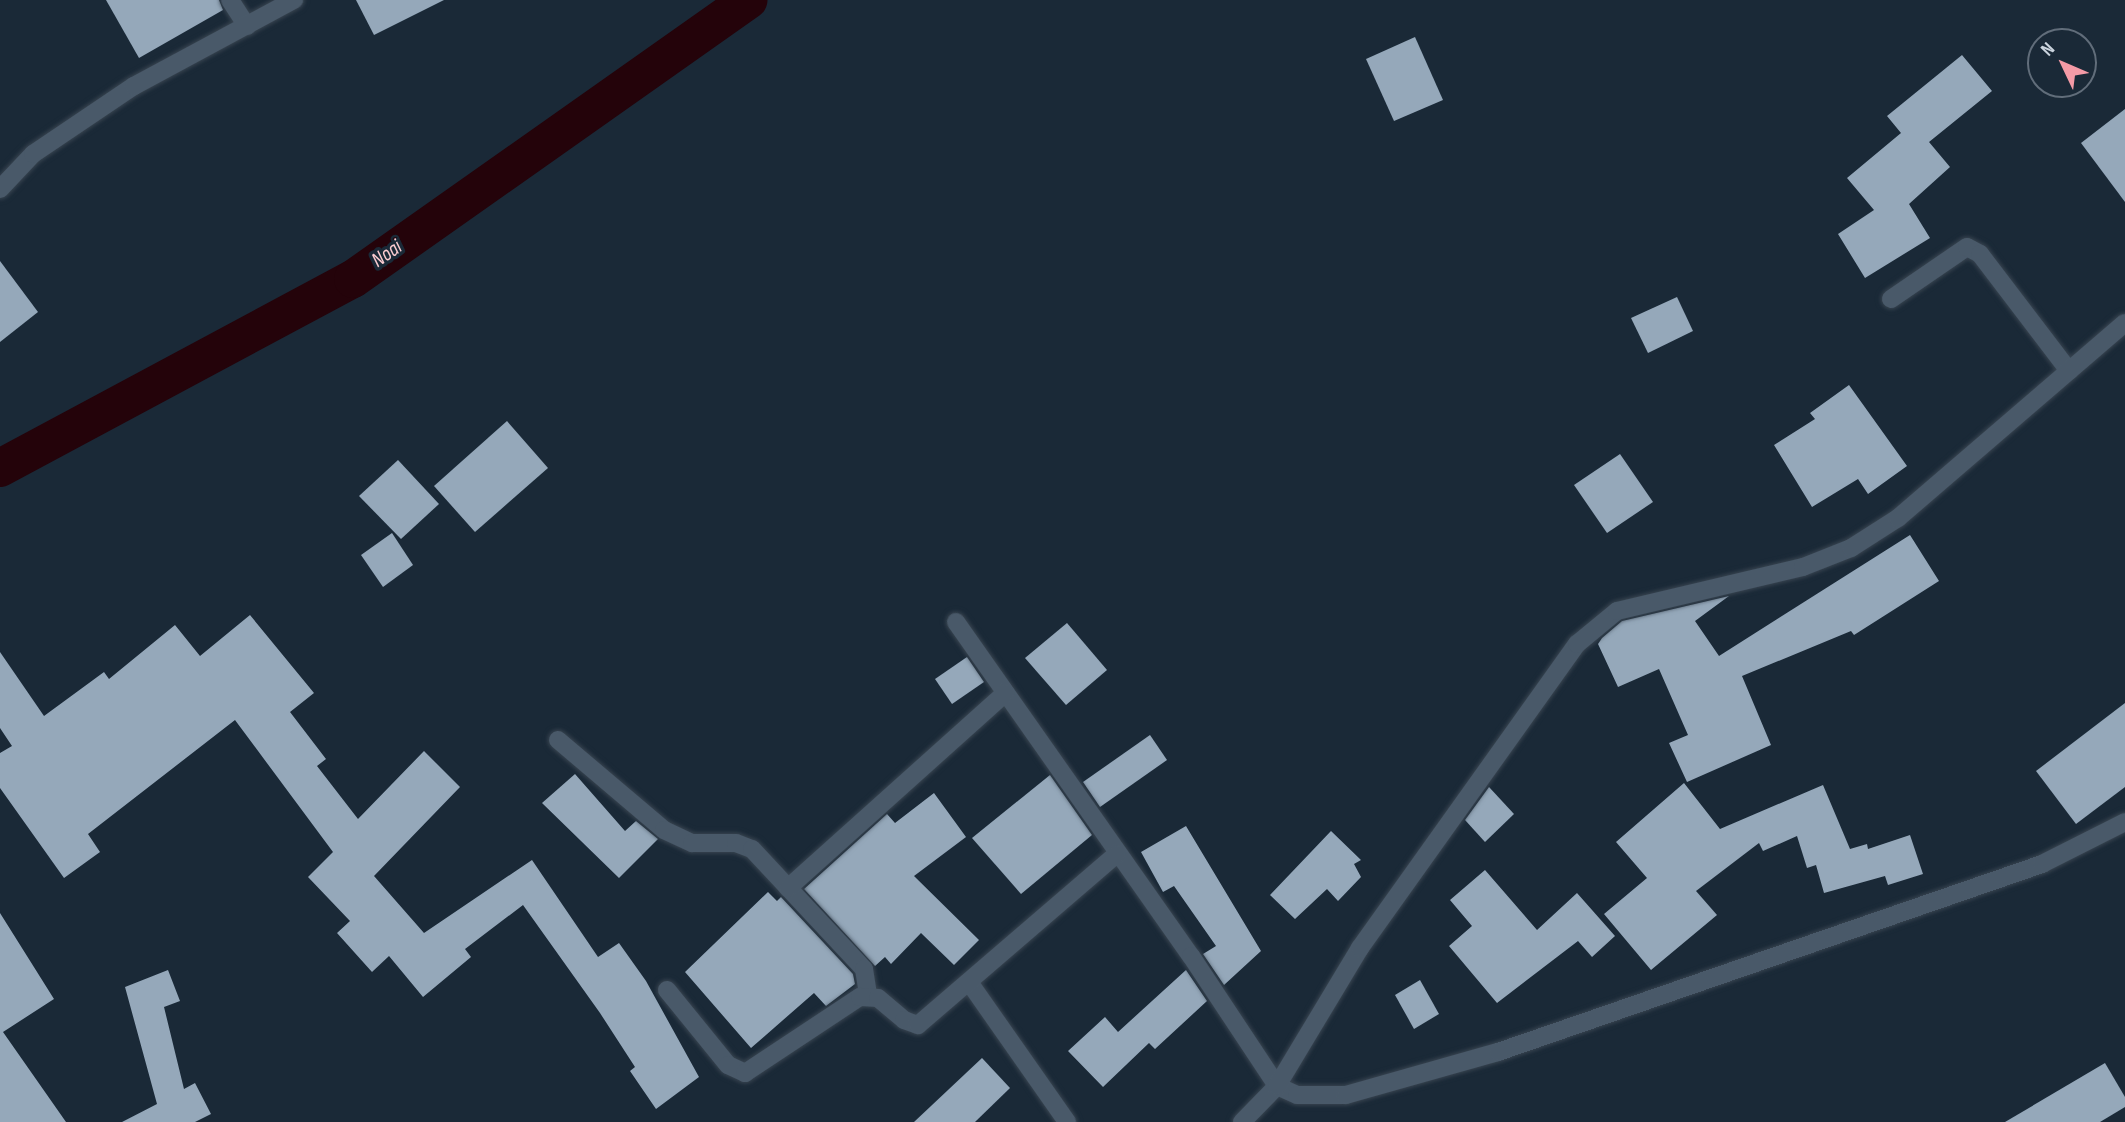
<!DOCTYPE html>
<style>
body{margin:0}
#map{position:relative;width:2125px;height:1122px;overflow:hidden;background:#1a2937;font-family:"Sofia Sans Condensed",sans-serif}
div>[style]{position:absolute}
.canal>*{height:38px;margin:-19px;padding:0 19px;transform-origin:19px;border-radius:19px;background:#24030a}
.building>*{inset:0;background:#95a8ba}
.roads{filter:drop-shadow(0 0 2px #384450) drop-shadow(0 0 2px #384450)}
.minor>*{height:18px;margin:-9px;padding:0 9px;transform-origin:9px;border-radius:9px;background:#495969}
span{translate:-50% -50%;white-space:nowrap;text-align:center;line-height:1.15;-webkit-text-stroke:7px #1a2937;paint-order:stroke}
.water-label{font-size:21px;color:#fcccd1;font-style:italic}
.north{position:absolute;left:2027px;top:28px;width:70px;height:70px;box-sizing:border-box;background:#1a2937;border:2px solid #616d7a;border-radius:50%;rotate:314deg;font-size:19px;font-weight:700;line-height:28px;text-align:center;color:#cbd4de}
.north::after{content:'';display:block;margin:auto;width:24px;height:32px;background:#f49aa6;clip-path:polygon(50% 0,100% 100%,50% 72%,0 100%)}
</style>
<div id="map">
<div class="canal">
<div style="left:0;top:468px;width:400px;rotate:-28.2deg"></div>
<div style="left:353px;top:279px;width:484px;rotate:-35.2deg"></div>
</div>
<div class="building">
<div style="clip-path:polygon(106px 0,219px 0,223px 10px,139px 58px)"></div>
<div style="clip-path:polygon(356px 0,444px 0,374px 35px)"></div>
<div style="clip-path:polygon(1415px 37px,1443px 100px,1394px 121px,1366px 59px)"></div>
<div style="clip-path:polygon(1962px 55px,1992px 91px,1929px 142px,1950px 167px,1909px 204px,1930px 238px,1865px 278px,1838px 234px,1874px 210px,1847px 178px,1901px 133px,1887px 116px)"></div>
<div style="clip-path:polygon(2125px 109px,2125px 202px,2081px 143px)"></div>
<div style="clip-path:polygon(0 261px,38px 312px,0 342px)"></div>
<div style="clip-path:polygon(1677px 297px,1693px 331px,1648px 353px,1631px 318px)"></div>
<div style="clip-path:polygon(1849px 385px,1907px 466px,1868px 494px,1858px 479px,1812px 507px,1774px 445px,1815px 419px,1810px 413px)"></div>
<div style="clip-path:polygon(507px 421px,548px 468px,475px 532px,434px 486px)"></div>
<div style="clip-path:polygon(1620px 454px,1653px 502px,1607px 533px,1574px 485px)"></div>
<div style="clip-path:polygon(398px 460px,439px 504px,401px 539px,359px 496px)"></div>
<div style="clip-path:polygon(392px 533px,413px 565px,383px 587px,361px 555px)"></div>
<div style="clip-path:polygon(1910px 535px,1939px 581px,1854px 635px,1851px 631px,1742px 676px,1771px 745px,1687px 782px,1669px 743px,1688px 735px,1659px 669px,1618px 687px,1598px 644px,1602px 638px,1622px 621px,1729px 596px,1695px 621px,1719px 656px)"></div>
<div style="clip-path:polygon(250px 615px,314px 693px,290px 712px,326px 759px,317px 766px,358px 819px,424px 751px,460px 787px,374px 876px,424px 933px,532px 860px,598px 957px,619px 943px,646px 981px,699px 1077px,656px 1109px,630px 1071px,635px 1067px,600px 1013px,523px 905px,465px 949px,471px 957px,423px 997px,389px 956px,372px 972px,337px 933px,350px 921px,308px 877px,333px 852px,235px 720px,88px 834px,100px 852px,64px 878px,0 788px,0 753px,12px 746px,0 728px,0 652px,44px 716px,104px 672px,109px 679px,175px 625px,200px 656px)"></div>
<div style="clip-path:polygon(1067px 623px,1107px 670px,1066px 705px,1025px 658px)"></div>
<div style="clip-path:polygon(967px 657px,984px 682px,952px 704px,935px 679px)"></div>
<div style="clip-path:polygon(2125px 703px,2125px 787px,2076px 824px,2036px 771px)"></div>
<div style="clip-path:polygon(1150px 735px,1167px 760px,1100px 807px,1083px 782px)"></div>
<div style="clip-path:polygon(575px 774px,625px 831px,636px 821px,658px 839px,619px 878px,542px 803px)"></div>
<div style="clip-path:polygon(1050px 775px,1092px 835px,1021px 894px,972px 838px)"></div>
<div style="clip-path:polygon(1684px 783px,1720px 829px,1823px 785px,1850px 849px,1867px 844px,1868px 849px,1910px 835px,1923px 874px,1888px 885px,1885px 876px,1824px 893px,1816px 865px,1807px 868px,1797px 836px,1763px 851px,1759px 843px,1696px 891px,1717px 915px,1651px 970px,1604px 914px,1647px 878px,1616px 842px)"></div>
<div style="clip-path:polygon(1489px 787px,1514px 814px,1485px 842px,1465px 820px)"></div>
<div style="clip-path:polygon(934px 793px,966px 837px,914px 876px,979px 940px,954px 965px,921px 933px,891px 964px,885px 957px,875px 966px,804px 889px,887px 814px,895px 823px)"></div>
<div style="clip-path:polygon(1186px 826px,1261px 951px,1224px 985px,1203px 954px,1216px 946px,1174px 886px,1163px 892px,1141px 852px)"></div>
<div style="clip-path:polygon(1331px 831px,1361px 860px,1354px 864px,1361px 877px,1338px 901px,1327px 889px,1295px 919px,1270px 895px)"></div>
<div style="clip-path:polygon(1485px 870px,1537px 930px,1577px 893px,1615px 936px,1592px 957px,1578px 941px,1497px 1003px,1449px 946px,1472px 926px,1450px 900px)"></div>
<div style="clip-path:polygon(768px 892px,777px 901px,781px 897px,853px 974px,855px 984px,826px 1006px,814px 993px,751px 1048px,685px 972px)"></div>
<div style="clip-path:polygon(0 913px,54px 999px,3px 1032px,66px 1122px,0 1122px)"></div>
<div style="clip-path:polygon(168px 970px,180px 1001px,164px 1007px,184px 1089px,195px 1083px,211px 1114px,195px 1122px,122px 1122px,157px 1104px,125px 987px)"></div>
<div style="clip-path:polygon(1186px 970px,1207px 1001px,1155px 1049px,1149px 1043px,1103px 1087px,1068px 1051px,1105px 1017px,1118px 1032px)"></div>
<div style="clip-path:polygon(1420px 980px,1439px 1014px,1414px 1029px,1395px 995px)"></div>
<div style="clip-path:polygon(982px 1058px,1010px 1088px,975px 1122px,914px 1122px)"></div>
<div style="clip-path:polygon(2105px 1063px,2125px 1097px,2125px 1107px,2100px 1122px,2005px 1122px)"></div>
</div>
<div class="roads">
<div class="minor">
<div style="left:230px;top:0;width:31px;rotate:57deg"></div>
<div style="left:0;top:189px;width:48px;rotate:-46.7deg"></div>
<div style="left:33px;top:154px;width:122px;rotate:-34deg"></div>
<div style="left:134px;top:86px;width:182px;rotate:-28.3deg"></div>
<div style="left:1891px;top:299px;width:92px;rotate:-34.4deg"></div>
<div style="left:1967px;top:247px;width:15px;rotate:28deg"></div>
<div style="left:1980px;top:254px;width:147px;rotate:52.7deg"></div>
<div style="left:956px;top:622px;width:408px;rotate:54.9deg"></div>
<div style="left:1191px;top:956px;width:156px;rotate:56.5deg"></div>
<div style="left:1277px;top:1086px;width:22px;rotate:24deg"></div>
<div style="left:1297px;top:1095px;width:49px"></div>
<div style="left:1346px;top:1095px;width:158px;rotate:-15.8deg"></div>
<div style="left:1498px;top:1052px;width:576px;rotate:-19.06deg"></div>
<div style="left:2042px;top:864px;width:93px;rotate:-26.8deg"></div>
<div style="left:558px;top:740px;width:139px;rotate:40.3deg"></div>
<div style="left:664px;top:830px;width:31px;rotate:25deg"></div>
<div style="left:692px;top:843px;width:44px"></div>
<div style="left:736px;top:843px;width:17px;rotate:21deg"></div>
<div style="left:752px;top:849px;width:164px;rotate:47deg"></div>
<div style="left:864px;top:969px;width:26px;rotate:81deg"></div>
<div style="left:788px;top:888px;width:292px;rotate:-41.9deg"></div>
<div style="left:969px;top:982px;width:171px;rotate:55deg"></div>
<div style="left:667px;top:990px;width:97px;rotate:50.9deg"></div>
<div style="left:728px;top:1065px;width:19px;rotate:25deg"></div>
<div style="left:745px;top:1073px;width:138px;rotate:-33.5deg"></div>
<div style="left:860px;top:997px;width:18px;rotate:3deg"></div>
<div style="left:878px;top:998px;width:34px;rotate:40deg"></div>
<div style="left:904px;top:1020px;width:15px;rotate:20deg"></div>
<div style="left:918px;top:1025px;width:262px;rotate:-40.7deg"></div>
<div style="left:1242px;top:1122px;width:50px;rotate:-45.8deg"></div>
<div style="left:1277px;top:1086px;width:161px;rotate:-59deg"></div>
<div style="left:1360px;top:948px;width:374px;rotate:-54.5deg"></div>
<div style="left:1577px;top:644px;width:52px;rotate:-39.5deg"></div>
<div style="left:1617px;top:611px;width:191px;rotate:-13.3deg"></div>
<div style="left:1803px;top:567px;width:52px;rotate:-21.6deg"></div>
<div style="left:1851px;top:548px;width:56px;rotate:-32.6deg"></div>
<div style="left:1898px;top:518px;width:299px;rotate:-40.7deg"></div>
</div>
</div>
<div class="water-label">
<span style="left:387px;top:254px;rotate:-35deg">Noai</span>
</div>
<div class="north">N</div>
</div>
